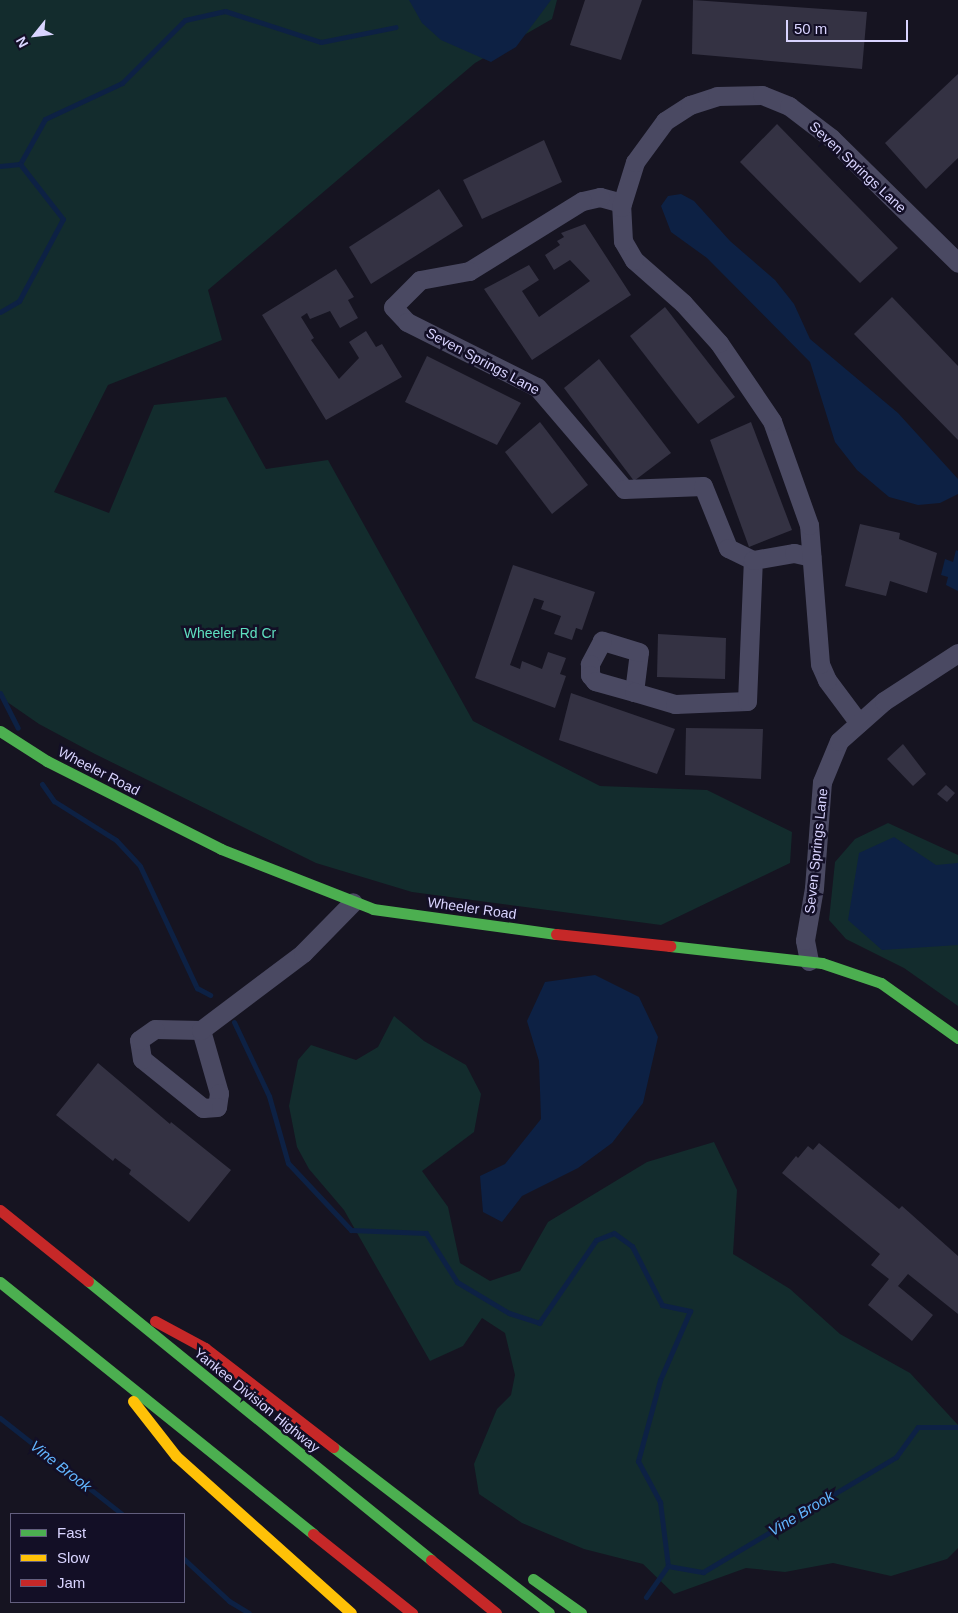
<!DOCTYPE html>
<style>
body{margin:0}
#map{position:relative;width:958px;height:1613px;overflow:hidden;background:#161421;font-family:Arial,sans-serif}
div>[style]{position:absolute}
.green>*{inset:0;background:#132c2d}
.water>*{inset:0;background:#0d2144}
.stream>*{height:5px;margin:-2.5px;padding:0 2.5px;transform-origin:2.5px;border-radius:2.5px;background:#0d2144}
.building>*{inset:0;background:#343243}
.street>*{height:19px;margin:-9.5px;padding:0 9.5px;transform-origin:9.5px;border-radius:9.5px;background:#4a4962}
.fast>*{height:11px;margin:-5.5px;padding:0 5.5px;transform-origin:5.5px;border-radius:5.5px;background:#4caf50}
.slow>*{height:11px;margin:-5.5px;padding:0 5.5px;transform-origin:5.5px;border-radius:5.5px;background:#ffc107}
.jam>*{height:11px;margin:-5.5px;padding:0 5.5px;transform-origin:5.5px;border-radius:5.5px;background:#c62828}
span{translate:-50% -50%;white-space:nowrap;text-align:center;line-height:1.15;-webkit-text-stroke:5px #130f26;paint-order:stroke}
.street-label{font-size:14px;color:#d9d4ff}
.park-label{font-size:14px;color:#5fe0c0}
.water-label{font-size:15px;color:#62b6ff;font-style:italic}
.legend{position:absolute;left:10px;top:1513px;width:175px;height:90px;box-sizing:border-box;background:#130f26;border:1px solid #625e7d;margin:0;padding:6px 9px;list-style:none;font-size:15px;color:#d9d4ff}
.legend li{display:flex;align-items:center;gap:10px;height:25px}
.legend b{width:25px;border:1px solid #625e7d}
.north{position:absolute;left:10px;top:10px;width:50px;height:50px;-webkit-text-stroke:4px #130f26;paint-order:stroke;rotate:241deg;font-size:14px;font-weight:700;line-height:20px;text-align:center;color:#d9d4ff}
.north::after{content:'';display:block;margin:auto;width:18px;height:22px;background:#d9d4ff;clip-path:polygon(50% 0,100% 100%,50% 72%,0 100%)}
.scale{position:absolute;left:786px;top:20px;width:122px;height:22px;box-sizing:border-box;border:2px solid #d9d4ff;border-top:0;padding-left:6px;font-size:15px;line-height:18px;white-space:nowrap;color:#d9d4ff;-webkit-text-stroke:4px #130f26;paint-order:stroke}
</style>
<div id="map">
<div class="green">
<div style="clip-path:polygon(0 0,557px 0,552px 19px,475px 63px,208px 290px,222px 340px,108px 385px,54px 492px,109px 513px,154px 405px,226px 397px,266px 469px,328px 460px,473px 721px,600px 786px,707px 790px,792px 832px,790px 863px,661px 925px,412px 892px,316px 863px,95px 754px,39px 724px,0 697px)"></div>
<div style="clip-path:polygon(888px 823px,958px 855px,958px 1006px,904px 968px,846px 939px,829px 920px,835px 862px,855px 839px)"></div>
<div style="clip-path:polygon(394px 1016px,424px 1041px,466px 1065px,481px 1094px,474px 1132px,422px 1171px,448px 1207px,460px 1263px,490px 1281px,520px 1271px,548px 1222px,647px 1162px,714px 1142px,737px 1190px,733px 1254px,790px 1289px,840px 1334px,910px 1373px,958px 1425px,958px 1548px,947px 1559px,891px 1576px,833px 1563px,785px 1572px,746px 1568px,674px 1594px,643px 1564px,584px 1549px,522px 1523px,479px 1494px,474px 1464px,497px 1409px,511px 1395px,515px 1375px,505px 1333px,482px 1318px,463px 1346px,430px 1361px,344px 1210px,309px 1169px,297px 1147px,289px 1106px,298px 1060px,311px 1045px,356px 1060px,378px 1047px)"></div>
</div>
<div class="water">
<div style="clip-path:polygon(409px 0,551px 0,516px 47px,491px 62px,441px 40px,422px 23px)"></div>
<div style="clip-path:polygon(681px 194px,694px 201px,730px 241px,775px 280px,794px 304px,810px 339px,898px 413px,958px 479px,958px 494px,940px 503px,918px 505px,889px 497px,857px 470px,835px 442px,810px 362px,707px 258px,671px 232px,661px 206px,668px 196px)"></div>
<div style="clip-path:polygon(956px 550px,958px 551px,958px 591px,946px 585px,948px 577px,941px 575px,945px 559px,953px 562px)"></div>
<div style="clip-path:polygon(894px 837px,936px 865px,958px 863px,958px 945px,882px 950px,848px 920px,859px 853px)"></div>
<div style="clip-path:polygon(595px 975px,639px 997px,658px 1037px,643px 1103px,612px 1143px,578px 1168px,522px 1196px,502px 1222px,483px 1212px,480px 1176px,505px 1164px,541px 1119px,539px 1061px,527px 1021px,545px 982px)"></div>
</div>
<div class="stream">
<div style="left:20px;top:164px;width:51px;rotate:-60.9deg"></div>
<div style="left:45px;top:119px;width:85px;rotate:-25.1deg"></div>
<div style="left:122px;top:83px;width:89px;rotate:-45deg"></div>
<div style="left:185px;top:20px;width:41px;rotate:-12.7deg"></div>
<div style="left:225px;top:11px;width:101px;rotate:17.9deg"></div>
<div style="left:321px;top:42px;width:76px;rotate:-11.3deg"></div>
<div style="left:0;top:166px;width:20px;rotate:-6deg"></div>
<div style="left:0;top:312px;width:22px;rotate:-30deg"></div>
<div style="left:19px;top:301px;width:93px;rotate:-61.8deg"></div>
<div style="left:63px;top:219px;width:70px;rotate:-128deg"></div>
<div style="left:0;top:693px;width:39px;rotate:63deg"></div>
<div style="left:42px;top:784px;width:21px;rotate:55deg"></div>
<div style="left:54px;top:801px;width:73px;rotate:32.2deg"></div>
<div style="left:116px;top:840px;width:35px;rotate:47deg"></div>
<div style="left:140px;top:866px;width:135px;rotate:65deg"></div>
<div style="left:197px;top:988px;width:15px;rotate:28deg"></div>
<div style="left:234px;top:1022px;width:82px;rotate:64.7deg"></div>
<div style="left:269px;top:1096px;width:70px;rotate:74.2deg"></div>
<div style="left:288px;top:1163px;width:92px;rotate:46.8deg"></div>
<div style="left:351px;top:1230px;width:75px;rotate:2.3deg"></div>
<div style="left:426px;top:1233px;width:58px;rotate:57.7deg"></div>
<div style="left:457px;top:1282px;width:61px;rotate:30.8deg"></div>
<div style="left:509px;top:1313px;width:32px;rotate:18deg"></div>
<div style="left:539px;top:1323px;width:101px;rotate:-55.5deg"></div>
<div style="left:596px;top:1240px;width:19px;rotate:-21deg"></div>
<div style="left:614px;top:1233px;width:22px;rotate:36deg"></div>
<div style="left:632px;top:1246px;width:66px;rotate:63deg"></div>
<div style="left:662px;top:1305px;width:29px;rotate:12deg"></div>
<div style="left:690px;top:1311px;width:75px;rotate:113.5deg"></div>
<div style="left:660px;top:1380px;width:84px;rotate:105.2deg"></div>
<div style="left:638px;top:1461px;width:47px;rotate:61.8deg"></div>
<div style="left:660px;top:1502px;width:64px;rotate:82.9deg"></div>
<div style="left:0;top:1418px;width:155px;rotate:38.2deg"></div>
<div style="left:184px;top:1559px;width:62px;rotate:43deg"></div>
<div style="left:229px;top:1601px;width:23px;rotate:31deg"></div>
<div style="left:646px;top:1597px;width:38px;rotate:-55deg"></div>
<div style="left:668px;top:1566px;width:36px;rotate:10deg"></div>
<div style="left:703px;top:1572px;width:225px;rotate:-30.8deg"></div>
<div style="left:896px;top:1457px;width:37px;rotate:-54deg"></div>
<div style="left:918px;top:1427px;width:40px"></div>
</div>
<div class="building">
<div style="clip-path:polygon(585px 0,642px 0,621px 60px,570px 45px)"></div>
<div style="clip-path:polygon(693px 0,867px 12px,862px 69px,692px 54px)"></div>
<div style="clip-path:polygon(958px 74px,958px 158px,926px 189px,885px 143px)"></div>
<div style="clip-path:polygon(777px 124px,898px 248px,860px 283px,740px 162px)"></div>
<div style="clip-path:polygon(544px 140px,562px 182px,482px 219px,463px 180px)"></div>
<div style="clip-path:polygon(439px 189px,463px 226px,371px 284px,349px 247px)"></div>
<div style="clip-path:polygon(585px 224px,631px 295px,532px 360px,484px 289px,529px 265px,539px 280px,522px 291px,539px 317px,590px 281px,570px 260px,554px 270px,545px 255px,560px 245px,557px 241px,564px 237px,561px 233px)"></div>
<div style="clip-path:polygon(336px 269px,354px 297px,348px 300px,358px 318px,340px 328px,330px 311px,310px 319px,307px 313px,301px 317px,314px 338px,311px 340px,339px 379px,359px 358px,349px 342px,366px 331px,376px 347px,382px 344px,402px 377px,326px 420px,262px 315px)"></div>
<div style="clip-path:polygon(892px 297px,958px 366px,958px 440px,854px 334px)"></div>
<div style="clip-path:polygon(665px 307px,735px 397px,698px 424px,630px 336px)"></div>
<div style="clip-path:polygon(427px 356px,521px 403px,497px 445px,405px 402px)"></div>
<div style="clip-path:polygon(599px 359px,671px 453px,634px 481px,564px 388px)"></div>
<div style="clip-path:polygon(540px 422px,588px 485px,552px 514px,505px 452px)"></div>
<div style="clip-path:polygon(751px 422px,792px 530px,749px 547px,710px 440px)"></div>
<div style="clip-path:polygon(860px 524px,900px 533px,899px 539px,937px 553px,927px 593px,890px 581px,886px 596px,845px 586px)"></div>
<div style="clip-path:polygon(513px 565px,595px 592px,582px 630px,576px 628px,572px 640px,554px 634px,561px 616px,541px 609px,544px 601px,534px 598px,510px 665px,520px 669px,522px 661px,542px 669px,548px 652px,566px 658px,560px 674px,566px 676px,555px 708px,475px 678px)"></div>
<div style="clip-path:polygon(658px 634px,726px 638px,725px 679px,657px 677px)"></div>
<div style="clip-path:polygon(571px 693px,675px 729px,657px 774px,559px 740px)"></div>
<div style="clip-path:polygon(686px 728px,763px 729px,761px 779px,685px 775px)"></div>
<div style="clip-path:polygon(903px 744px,926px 774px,913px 786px,887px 759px)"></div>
<div style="clip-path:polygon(946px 785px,955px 793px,947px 802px,937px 794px)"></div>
<div style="clip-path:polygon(98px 1063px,170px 1124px,171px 1122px,231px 1170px,189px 1222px,129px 1174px,131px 1170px,115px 1158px,113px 1161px,56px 1115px)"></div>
<div style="clip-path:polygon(819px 1143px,899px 1209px,902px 1206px,958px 1256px,958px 1314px,908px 1274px,898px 1286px,933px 1315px,912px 1341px,868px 1305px,889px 1279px,871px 1265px,880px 1254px,782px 1173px,796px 1156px,798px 1158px,808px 1146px,813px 1150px)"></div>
</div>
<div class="street">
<div style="left:622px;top:203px;width:23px;rotate:-165deg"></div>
<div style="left:600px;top:197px;width:18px;rotate:167deg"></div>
<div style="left:582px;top:201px;width:133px;rotate:148.2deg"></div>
<div style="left:469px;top:271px;width:50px;rotate:169.6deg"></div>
<div style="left:420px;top:280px;width:38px;rotate:135deg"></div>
<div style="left:393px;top:307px;width:21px;rotate:47deg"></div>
<div style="left:407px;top:322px;width:145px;rotate:26.6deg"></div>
<div style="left:537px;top:387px;width:134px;rotate:49.5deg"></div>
<div style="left:624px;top:489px;width:79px;rotate:-2.2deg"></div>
<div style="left:703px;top:486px;width:67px;rotate:68deg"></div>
<div style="left:728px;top:548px;width:28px;rotate:26deg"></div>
<div style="left:634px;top:692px;width:40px;rotate:-82.9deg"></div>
<div style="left:639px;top:652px;width:39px;rotate:-163deg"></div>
<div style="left:602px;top:641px;width:26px;rotate:118deg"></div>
<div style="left:590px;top:664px;width:11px;rotate:90deg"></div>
<div style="left:590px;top:675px;width:8px;rotate:50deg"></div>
<div style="left:595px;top:681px;width:41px;rotate:15.8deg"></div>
<div style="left:634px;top:692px;width:43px;rotate:16.3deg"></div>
<div style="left:675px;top:704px;width:72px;rotate:-2.4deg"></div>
<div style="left:747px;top:701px;width:141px;rotate:-87.6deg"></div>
<div style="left:753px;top:560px;width:42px;rotate:-9.7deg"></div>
<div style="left:794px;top:553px;width:18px;rotate:13deg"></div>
<div style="left:859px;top:723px;width:54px;rotate:-126.7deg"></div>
<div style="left:827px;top:680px;width:17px;rotate:-114deg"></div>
<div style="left:820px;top:664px;width:139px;rotate:-94.5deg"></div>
<div style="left:809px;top:525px;width:110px;rotate:-109.6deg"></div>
<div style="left:772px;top:421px;width:94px;rotate:-124.2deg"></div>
<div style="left:719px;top:343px;width:54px;rotate:-132deg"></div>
<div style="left:683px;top:303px;width:65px;rotate:-138.7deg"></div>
<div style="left:634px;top:260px;width:22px;rotate:-120deg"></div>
<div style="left:623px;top:241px;width:34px;rotate:-93deg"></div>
<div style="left:621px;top:207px;width:47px;rotate:-72.7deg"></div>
<div style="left:635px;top:162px;width:51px;rotate:-53.8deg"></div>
<div style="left:665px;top:121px;width:30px;rotate:-33deg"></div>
<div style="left:690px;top:105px;width:28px;rotate:-18deg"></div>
<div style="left:717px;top:96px;width:45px;rotate:-1.3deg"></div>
<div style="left:762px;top:95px;width:29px;rotate:22deg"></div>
<div style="left:789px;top:106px;width:53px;rotate:37.3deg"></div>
<div style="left:831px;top:138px;width:178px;rotate:44.5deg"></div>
<div style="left:809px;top:961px;width:21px;rotate:-101deg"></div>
<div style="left:805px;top:940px;width:53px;rotate:-80.2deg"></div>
<div style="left:814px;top:888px;width:106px;rotate:-85.7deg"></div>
<div style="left:822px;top:782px;width:44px;rotate:-67.5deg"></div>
<div style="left:839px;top:741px;width:60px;rotate:-41.6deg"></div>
<div style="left:884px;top:701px;width:88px;rotate:-33deg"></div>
<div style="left:155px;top:1029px;width:46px;rotate:1.2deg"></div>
<div style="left:201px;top:1030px;width:66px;rotate:74.1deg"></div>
<div style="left:219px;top:1093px;width:14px;rotate:98deg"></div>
<div style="left:217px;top:1107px;width:14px;rotate:176deg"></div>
<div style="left:203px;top:1108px;width:78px;rotate:-141.2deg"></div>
<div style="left:142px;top:1059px;width:19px;rotate:-99deg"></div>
<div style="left:139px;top:1040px;width:19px;rotate:-35deg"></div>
<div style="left:201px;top:1030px;width:128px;rotate:-37deg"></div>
<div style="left:303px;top:953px;width:71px;rotate:-45.6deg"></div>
</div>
<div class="fast">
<div style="left:0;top:731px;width:56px;rotate:32.6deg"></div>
<div style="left:47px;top:761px;width:195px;rotate:26.8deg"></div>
<div style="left:221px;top:849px;width:163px;rotate:21.5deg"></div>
<div style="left:373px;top:909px;width:185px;rotate:7.8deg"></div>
<div style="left:670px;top:946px;width:153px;rotate:6.4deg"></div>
<div style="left:822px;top:963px;width:62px;rotate:18.7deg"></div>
<div style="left:881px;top:983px;width:95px;rotate:35.5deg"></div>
<div style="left:88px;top:1281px;width:442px;rotate:39.1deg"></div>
<div style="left:0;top:1282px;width:402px;rotate:38.8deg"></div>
<div style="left:333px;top:1447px;width:272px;rotate:37.5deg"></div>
<div style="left:533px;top:1579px;width:59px;rotate:35.3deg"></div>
</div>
<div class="slow">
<div style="left:133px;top:1401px;width:70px;rotate:52deg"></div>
<div style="left:176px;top:1456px;width:235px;rotate:41.9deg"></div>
</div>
<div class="jam">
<div style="left:556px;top:934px;width:115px;rotate:6deg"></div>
<div style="left:0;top:1210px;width:113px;rotate:38.9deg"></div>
<div style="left:155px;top:1321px;width:57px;rotate:28.4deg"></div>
<div style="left:205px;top:1348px;width:162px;rotate:37.7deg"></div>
<div style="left:313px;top:1534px;width:127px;rotate:38.6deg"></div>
<div style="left:431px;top:1560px;width:84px;rotate:39.2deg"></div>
</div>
<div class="street-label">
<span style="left:858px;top:167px;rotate:43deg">Seven Springs Lane</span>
<span style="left:483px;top:361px;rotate:28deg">Seven Springs Lane</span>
<span style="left:99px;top:771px;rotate:27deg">Wheeler Road</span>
<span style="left:816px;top:851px;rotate:-84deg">Seven Springs Lane</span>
<span style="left:472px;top:908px;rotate:8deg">Wheeler Road</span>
<span style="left:257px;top:1400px;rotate:39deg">Yankee Division Highway</span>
</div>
<div class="park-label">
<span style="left:230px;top:633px">Wheeler Rd Cr</span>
</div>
<div class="water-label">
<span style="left:61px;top:1466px;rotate:38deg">Vine Brook</span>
<span style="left:801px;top:1513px;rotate:-31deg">Vine Brook</span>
</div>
<ul class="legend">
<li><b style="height:6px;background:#4caf50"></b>Fast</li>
<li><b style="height:6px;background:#ffc107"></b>Slow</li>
<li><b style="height:6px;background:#c62828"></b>Jam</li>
</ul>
<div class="north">N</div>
<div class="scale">50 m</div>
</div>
